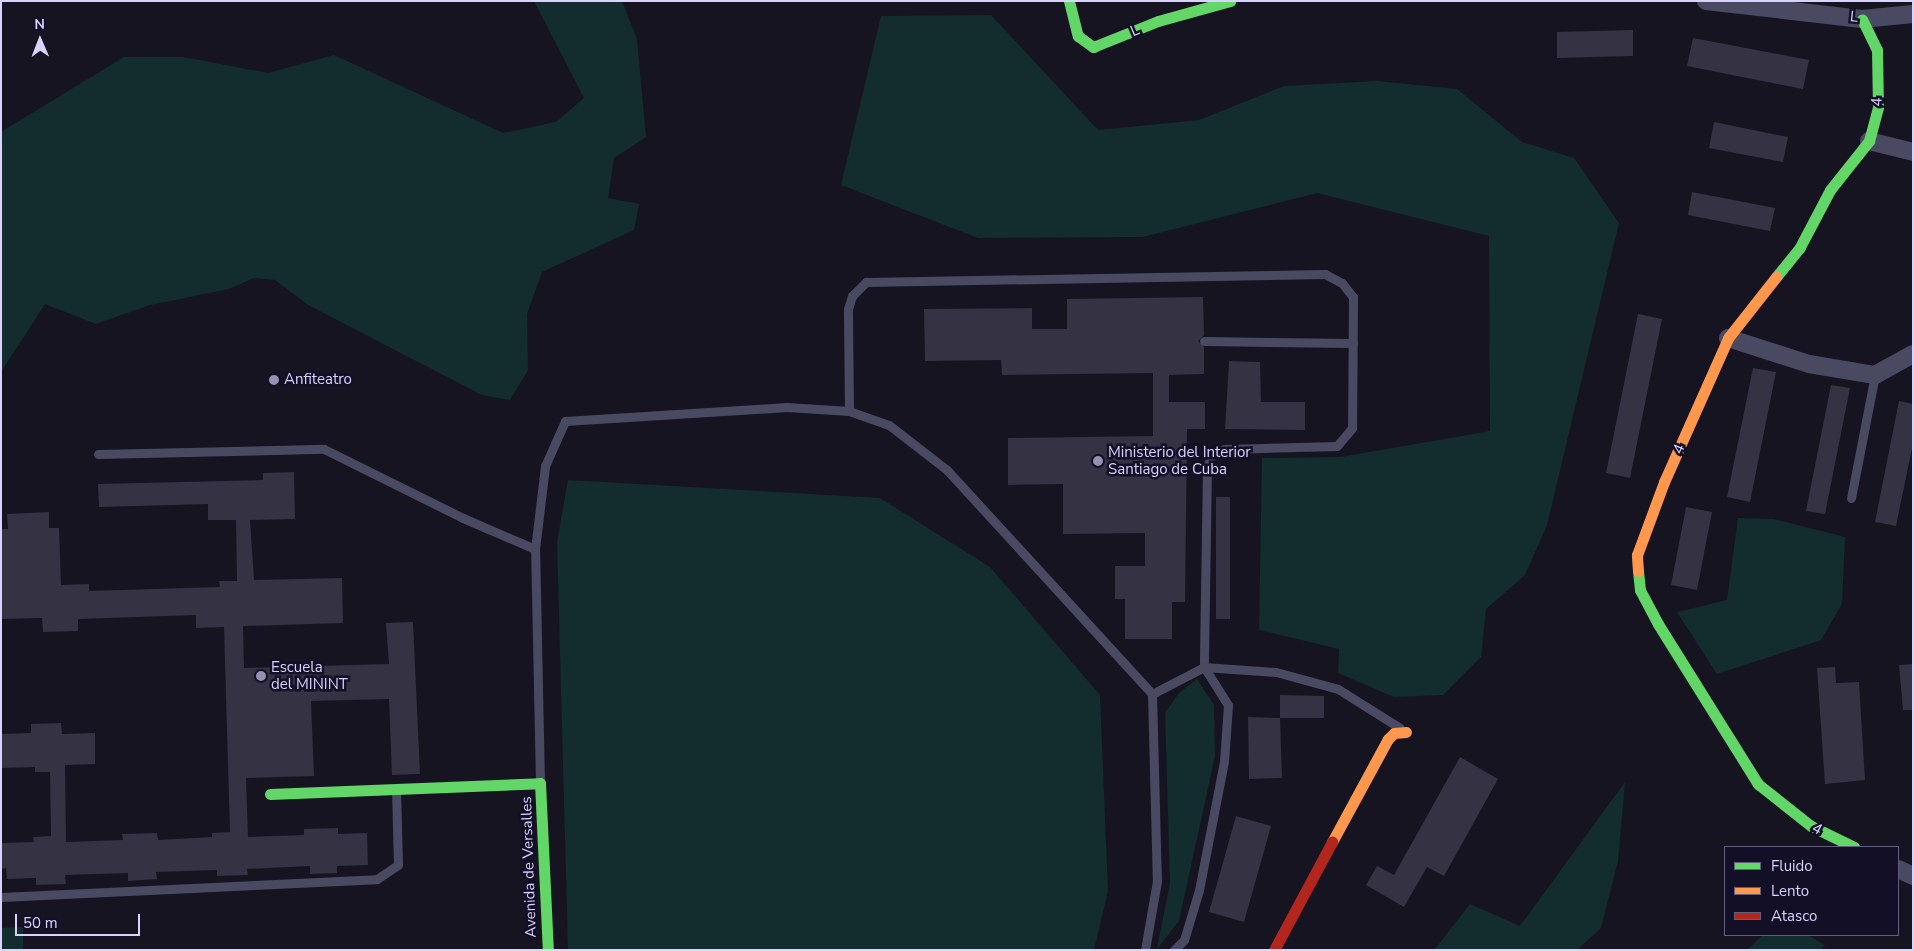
<!DOCTYPE html>
<style>
body{margin:0}
#map{position:relative;width:1914px;height:951px;overflow:hidden;background:#161421;font-family:"Nunito Sans",sans-serif}
div>[style]{position:absolute}
.green>*{inset:0;background:#132c2d}
.building>*{inset:0;background:#343243}
.lane>*{height:9px;margin:-4.5px;padding:0 4.5px;transform-origin:4.5px;border-radius:4.5px;background:#4a4962}
.street>*{height:18px;margin:-9px;padding:0 9px;transform-origin:9px;border-radius:9px;background:#4a4962}
.fast>*{height:11px;margin:-5.5px;padding:0 5.5px;transform-origin:5.5px;border-radius:5.5px;background:#63d668}
.slow>*{height:11px;margin:-5.5px;padding:0 5.5px;transform-origin:5.5px;border-radius:5.5px;background:#ff974d}
.jam>*{height:11px;margin:-5.5px;padding:0 5.5px;transform-origin:5.5px;border-radius:5.5px;background:#b3261e}
.dots>*{width:14px;height:14px;translate:-50% -50%;box-sizing:border-box;border:2px solid #130f26;border-radius:50%}
span{translate:-50% -50%;white-space:nowrap;text-align:center;line-height:1.15;-webkit-text-stroke:5px #130f26;paint-order:stroke}
.street-label{font-size:15px;color:#d9d4ff}
.poi-label{font-size:15px;color:#d9d4ff}
.left{translate:0 -50%;text-align:left}
.frame{position:absolute;inset:0;border:2px solid #d9d4ff;pointer-events:none}
.legend{position:absolute;left:1724px;top:846px;width:175px;height:90px;box-sizing:border-box;background:#130f26;border:1px solid #625e7d;margin:0;padding:6px 9px;list-style:none;font-size:15px;color:#d9d4ff}
.legend li{display:flex;align-items:center;gap:10px;height:25px}
.legend b{width:25px;border:1px solid #625e7d}
.north{position:absolute;left:15px;top:15px;width:50px;height:50px;-webkit-text-stroke:4px #130f26;paint-order:stroke;rotate:359deg;font-size:14px;font-weight:700;line-height:20px;text-align:center;color:#d9d4ff}
.north::after{content:'';display:block;margin:auto;width:18px;height:22px;background:#d9d4ff;clip-path:polygon(50% 0,100% 100%,50% 72%,0 100%)}
.scale{position:absolute;left:15px;top:914px;width:125px;height:22px;box-sizing:border-box;border:2px solid #d9d4ff;border-top:0;padding-left:6px;font-size:15px;line-height:18px;white-space:nowrap;color:#d9d4ff;-webkit-text-stroke:4px #130f26;paint-order:stroke}
</style>
<div id="map">
<div class="green">
<div style="clip-path:polygon(534px 1px,622px 1px,637px 39px,646px 137px,614px 158px,608px 198px,639px 204px,634px 230px,542px 272px,527px 314px,528px 370px,510px 400px,482px 395px,308px 305px,275px 280px,254px 278px,229px 289px,150px 305px,96px 324px,45px 304px,1px 372px,1px 132px,124px 57px,183px 57px,268px 73px,334px 55px,503px 133px,556px 122px,584px 98px)"></div>
<div style="clip-path:polygon(991px 15px,1098px 130px,1199px 120px,1284px 86px,1377px 81px,1457px 89px,1522px 142px,1574px 158px,1619px 223px,1547px 525px,1525px 575px,1486px 609px,1481px 657px,1443px 695px,1394px 697px,1338px 673px,1339px 649px,1259px 630px,1262px 458px,1341px 457px,1490px 431px,1489px 236px,1317px 193px,1143px 237px,978px 238px,841px 185px,881px 16px)"></div>
<div style="clip-path:polygon(568px 480px,880px 498px,990px 567px,1100px 695px,1108px 891px,1094px 950px,568px 950px,557px 542px)"></div>
<div style="clip-path:polygon(1738px 518px,1774px 519px,1845px 537px,1842px 604px,1821px 640px,1717px 674px,1677px 612px,1727px 600px)"></div>
<div style="clip-path:polygon(1197px 679px,1214px 705px,1215px 756px,1179px 921px,1157px 949px,1170px 883px,1165px 713px,1179px 693px)"></div>
<div style="clip-path:polygon(1625px 782px,1618px 861px,1601px 928px,1577px 950px,1434px 950px,1470px 904px,1520px 926px)"></div>
<div style="clip-path:polygon(23px 927px,23px 950px,1px 950px,1px 928px)"></div>
<div style="clip-path:polygon(1763px 935px,1808px 935px,1825px 945px,1820px 950px,1747px 950px)"></div>
</div>
<div class="building">
<div style="clip-path:polygon(1633px 30px,1633px 56px,1557px 58px,1557px 32px)"></div>
<div style="clip-path:polygon(1693px 38px,1809px 60px,1803px 89px,1687px 66px)"></div>
<div style="clip-path:polygon(1714px 122px,1788px 137px,1783px 162px,1709px 148px)"></div>
<div style="clip-path:polygon(1692px 192px,1775px 208px,1770px 231px,1688px 215px)"></div>
<div style="clip-path:polygon(1203px 297px,1204px 335px,1198px 341px,1204px 347px,1204px 374px,1169px 375px,1169px 402px,1205px 402px,1205px 429px,1187px 429px,1185px 602px,1172px 602px,1172px 639px,1125px 639px,1125px 599px,1115px 599px,1115px 566px,1145px 566px,1145px 533px,1063px 534px,1063px 484px,1008px 485px,1008px 438px,1153px 436px,1153px 373px,1002px 375px,1001px 360px,925px 361px,924px 309px,1032px 308px,1032px 329px,1067px 329px,1067px 299px)"></div>
<div style="clip-path:polygon(1638px 314px,1662px 319px,1630px 478px,1606px 473px)"></div>
<div style="clip-path:polygon(1229px 361px,1260px 362px,1261px 402px,1305px 402px,1305px 430px,1225px 429px)"></div>
<div style="clip-path:polygon(1753px 368px,1776px 372px,1750px 502px,1727px 497px)"></div>
<div style="clip-path:polygon(1831px 385px,1850px 388px,1825px 514px,1806px 511px)"></div>
<div style="clip-path:polygon(1899px 401px,1913px 404px,1913px 443px,1896px 526px,1875px 522px)"></div>
<div style="clip-path:polygon(294px 472px,295px 519px,250px 520px,254px 580px,342px 578px,343px 623px,243px 626px,244px 668px,389px 664px,386px 623px,413px 622px,420px 774px,392px 775px,389px 699px,311px 701px,314px 776px,246px 778px,248px 837px,304px 835px,304px 829px,338px 828px,338px 834px,367px 833px,368px 865px,337px 866px,337px 873px,310px 874px,310px 866px,247px 869px,248px 875px,217px 876px,217px 870px,156px 872px,157px 879px,128px 881px,128px 873px,65px 875px,66px 884px,36px 885px,36px 878px,7px 879px,6px 868px,1px 869px,1px 843px,34px 842px,33px 837px,51px 836px,50px 772px,35px 772px,35px 767px,1px 768px,1px 734px,31px 733px,31px 724px,61px 723px,62px 734px,95px 733px,95px 764px,65px 765px,66px 842px,123px 840px,122px 834px,157px 833px,158px 840px,212px 837px,212px 833px,230px 832px,224px 627px,196px 628px,196px 615px,78px 619px,78px 631px,43px 632px,42px 618px,1px 619px,1px 529px,8px 529px,7px 514px,49px 512px,49px 528px,59px 528px,61px 585px,89px 584px,89px 591px,220px 587px,219px 581px,237px 581px,236px 520px,208px 520px,208px 504px,99px 507px,98px 484px,263px 480px,263px 473px)"></div>
<div style="clip-path:polygon(1216px 497px,1230px 497px,1230px 619px,1216px 619px)"></div>
<div style="clip-path:polygon(1686px 507px,1712px 512px,1697px 590px,1671px 585px)"></div>
<div style="clip-path:polygon(1913px 664px,1913px 710px,1903px 710px,1899px 665px)"></div>
<div style="clip-path:polygon(1835px 667px,1836px 683px,1859px 682px,1865px 780px,1825px 784px,1817px 668px)"></div>
<div style="clip-path:polygon(1280px 695px,1324px 696px,1324px 718px,1280px 718px)"></div>
<div style="clip-path:polygon(1248px 717px,1280px 718px,1282px 778px,1249px 779px)"></div>
<div style="clip-path:polygon(1460px 757px,1498px 779px,1444px 876px,1427px 867px,1404px 907px,1366px 885px,1377px 866px,1394px 875px)"></div>
<div style="clip-path:polygon(1236px 816px,1271px 826px,1244px 922px,1209px 912px)"></div>
</div>
<div class="lane">
<div style="left:1204px;top:341px;width:149px;rotate:0.8deg"></div>
<div style="left:849px;top:411px;width:102px;rotate:-90.6deg"></div>
<div style="left:848px;top:309px;width:14px;rotate:-73deg"></div>
<div style="left:852px;top:296px;width:20px;rotate:-45deg"></div>
<div style="left:866px;top:282px;width:459px;rotate:-1deg"></div>
<div style="left:1325px;top:274px;width:19px;rotate:28deg"></div>
<div style="left:1342px;top:283px;width:18px;rotate:52deg"></div>
<div style="left:1353px;top:297px;width:131px;rotate:90.4deg"></div>
<div style="left:1352px;top:428px;width:23px;rotate:130deg"></div>
<div style="left:1337px;top:446px;width:113px;rotate:178.5deg"></div>
<div style="left:1224px;top:449px;width:14px;rotate:155deg"></div>
<div style="left:1211px;top:455px;width:14px;rotate:107deg"></div>
<div style="left:1207px;top:468px;width:199px;rotate:90.9deg"></div>
<div style="left:1204px;top:667px;width:59px;rotate:152.6deg"></div>
<div style="left:98px;top:454px;width:226px;rotate:-1.3deg"></div>
<div style="left:324px;top:449px;width:155px;rotate:26.4deg"></div>
<div style="left:463px;top:518px;width:78px;rotate:23.3deg"></div>
<div style="left:1851px;top:498px;width:125px;rotate:-79deg"></div>
<div style="left:1204px;top:667px;width:72px;rotate:4deg"></div>
<div style="left:1276px;top:672px;width:64px;rotate:15.3deg"></div>
<div style="left:1338px;top:689px;width:73px;rotate:32.2deg"></div>
<div style="left:540px;top:783px;width:234px;rotate:-91.2deg"></div>
<div style="left:535px;top:549px;width:84px;rotate:-83.1deg"></div>
<div style="left:545px;top:466px;width:49px;rotate:-66deg"></div>
<div style="left:565px;top:421px;width:222px;rotate:-3.6deg"></div>
<div style="left:787px;top:407px;width:62px;rotate:3.7deg"></div>
<div style="left:849px;top:411px;width:42px;rotate:19.3deg"></div>
<div style="left:889px;top:425px;width:73px;rotate:37.8deg"></div>
<div style="left:947px;top:470px;width:304px;rotate:47.5deg"></div>
<div style="left:1152px;top:694px;width:187px;rotate:88.5deg"></div>
<div style="left:1157px;top:881px;width:70px;rotate:99.9deg"></div>
<div style="left:1px;top:897px;width:376px;rotate:-2.7deg"></div>
<div style="left:377px;top:879px;width:25px;rotate:-34deg"></div>
<div style="left:398px;top:865px;width:75px;rotate:-91.5deg"></div>
<div style="left:1174px;top:950px;width:14px;rotate:-45deg"></div>
<div style="left:1184px;top:940px;width:52px;rotate:-73.3deg"></div>
<div style="left:1199px;top:890px;width:131px;rotate:-79deg"></div>
<div style="left:1224px;top:761px;width:56px;rotate:-85.9deg"></div>
<div style="left:1228px;top:705px;width:45px;rotate:-122.3deg"></div>
</div>
<div class="street">
<div style="left:1706px;top:1px;width:157px;rotate:6.6deg"></div>
<div style="left:1862px;top:19px;width:51px;rotate:-5.6deg"></div>
<div style="left:1869px;top:141px;width:45px;rotate:14deg"></div>
<div style="left:1728px;top:338px;width:85px;rotate:17.8deg"></div>
<div style="left:1809px;top:364px;width:67px;rotate:9.5deg"></div>
<div style="left:1875px;top:375px;width:43px;rotate:-28.9deg"></div>
<div style="left:1898px;top:869px;width:17px;rotate:25deg"></div>
</div>
<div class="fast">
<div style="left:1069px;top:1px;width:36px;rotate:76deg"></div>
<div style="left:1078px;top:36px;width:19px;rotate:36deg"></div>
<div style="left:1093px;top:47px;width:70px;rotate:-21.8deg"></div>
<div style="left:1158px;top:21px;width:75px;rotate:-15.5deg"></div>
<div style="left:1776px;top:277px;width:38px;rotate:-51deg"></div>
<div style="left:1800px;top:247px;width:64px;rotate:-62.2deg"></div>
<div style="left:1830px;top:190px;width:63px;rotate:-51.5deg"></div>
<div style="left:1869px;top:141px;width:35px;rotate:-75deg"></div>
<div style="left:1878px;top:107px;width:57px;rotate:-91deg"></div>
<div style="left:1877px;top:50px;width:34px;rotate:-116deg"></div>
<div style="left:1638px;top:571px;width:19px;rotate:84deg"></div>
<div style="left:1640px;top:590px;width:38px;rotate:62deg"></div>
<div style="left:1658px;top:624px;width:189px;rotate:58deg"></div>
<div style="left:1758px;top:784px;width:68px;rotate:38.4deg"></div>
<div style="left:1811px;top:826px;width:48px;rotate:26deg"></div>
<div style="left:270px;top:794px;width:270px;rotate:-2.3deg"></div>
<div style="left:540px;top:783px;width:167px;rotate:87.3deg"></div>
</div>
<div class="slow">
<div style="left:1638px;top:571px;width:16px;rotate:-94deg"></div>
<div style="left:1637px;top:555px;width:78px;rotate:-69.7deg"></div>
<div style="left:1664px;top:482px;width:158px;rotate:-66deg"></div>
<div style="left:1728px;top:338px;width:78px;rotate:-51.8deg"></div>
<div style="left:1332px;top:842px;width:117px;rotate:-61.5deg"></div>
<div style="left:1388px;top:739px;width:8px;rotate:-45deg"></div>
<div style="left:1394px;top:733px;width:12px;rotate:-5deg"></div>
</div>
<div class="jam">
<div style="left:1274px;top:950px;width:123px;rotate:-61.8deg"></div>
</div>
<div class="dots">
<div style="left:274px;top:380px;background:#9591b1"></div>
<div style="left:1098px;top:461px;background:#9591b1"></div>
<div style="left:261px;top:676px;background:#9591b1"></div>
</div>
<div class="street-label">
<span style="left:1854px;top:17px;rotate:6deg">L</span>
<span style="left:1135px;top:31px;rotate:-23deg">L</span>
<span style="left:1877px;top:102px;rotate:-87deg">4</span>
<span style="left:1679px;top:449px;rotate:-66deg">4</span>
<span style="left:1817px;top:829px;rotate:29deg">4</span>
<span style="left:529px;top:867px;rotate:-92deg">Avenida de Versalles</span>
</div>
<div class="poi-label">
<span class="left" style="left:284px;top:380px">Anfiteatro</span>
<span class="left" style="left:1108px;top:461px">Ministerio del Interior<br>Santiago de Cuba</span>
<span class="left" style="left:271px;top:676px">Escuela<br>del MININT</span>
</div>
<div class="frame"></div>
<ul class="legend">
<li><b style="height:6px;background:#63d668"></b>Fluido</li>
<li><b style="height:6px;background:#ff974d"></b>Lento</li>
<li><b style="height:6px;background:#b3261e"></b>Atasco</li>
</ul>
<div class="north">N</div>
<div class="scale">50 m</div>
</div>
